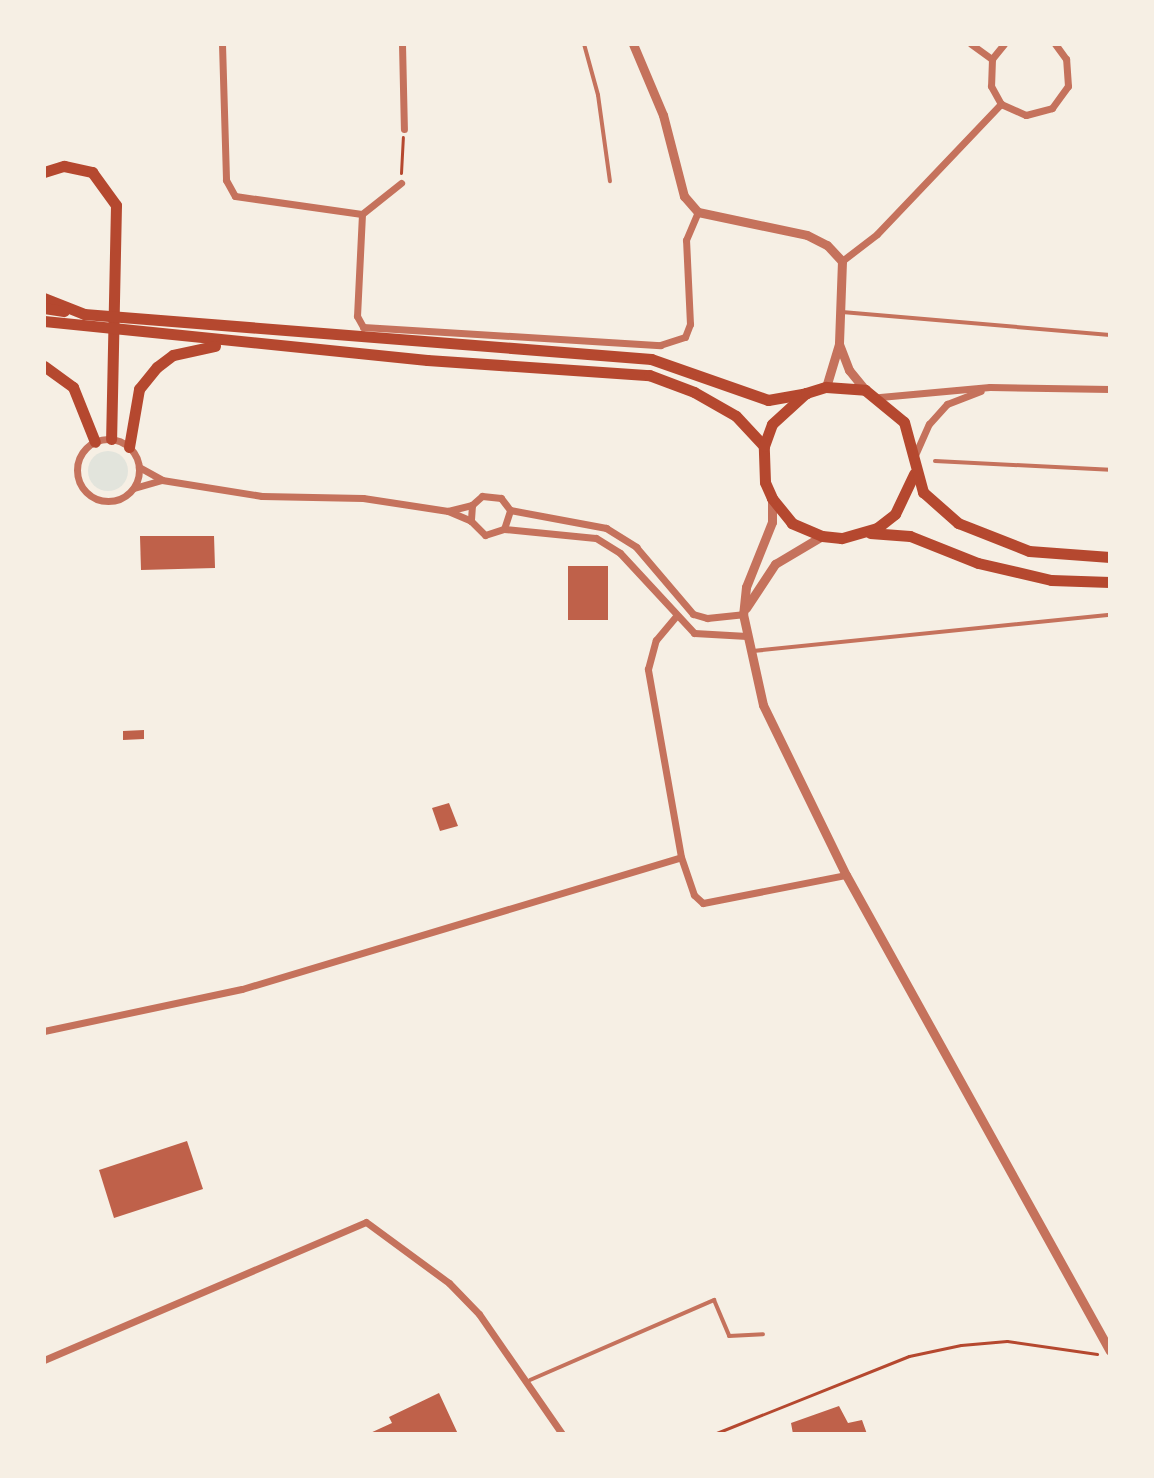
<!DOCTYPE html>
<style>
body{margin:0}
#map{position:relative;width:1154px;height:1478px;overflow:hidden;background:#f6efe4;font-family:"Varela Round",sans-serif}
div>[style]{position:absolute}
.green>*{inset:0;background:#e2e4dc}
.round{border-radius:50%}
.building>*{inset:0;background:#bf614a}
.path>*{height:3px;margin:-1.5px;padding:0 1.5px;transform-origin:1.5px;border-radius:1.5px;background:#b5482f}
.service>*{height:4px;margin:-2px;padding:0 2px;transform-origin:2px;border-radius:2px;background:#c5725c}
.minor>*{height:7px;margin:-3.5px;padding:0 3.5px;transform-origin:3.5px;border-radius:3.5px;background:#c5725c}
.minor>.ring{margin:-3.5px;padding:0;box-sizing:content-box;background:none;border:7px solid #c5725c;border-radius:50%}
.tertiary>*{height:9px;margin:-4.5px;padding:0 4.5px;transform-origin:4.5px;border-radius:4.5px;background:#c5725c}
.primary>*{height:11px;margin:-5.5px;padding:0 5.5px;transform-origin:5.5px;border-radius:5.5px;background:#b5482f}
span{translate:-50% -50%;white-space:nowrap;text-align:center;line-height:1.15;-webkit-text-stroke:8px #f6efe4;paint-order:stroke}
.frame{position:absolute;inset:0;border:46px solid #f6efe4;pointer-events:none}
</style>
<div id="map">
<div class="green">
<div class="round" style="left:88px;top:451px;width:40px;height:40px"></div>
</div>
<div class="building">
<div style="clip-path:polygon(140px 536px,214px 536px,215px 568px,141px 570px)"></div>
<div style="clip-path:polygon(568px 566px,608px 566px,608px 620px,568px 620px)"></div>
<div style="clip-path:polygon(144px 730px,144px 739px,123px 740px,123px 731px)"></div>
<div style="clip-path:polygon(449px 803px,458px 826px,440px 831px,432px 808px)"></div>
<div style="clip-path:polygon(187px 1141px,203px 1189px,114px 1218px,99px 1170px)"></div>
<div style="clip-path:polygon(439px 1393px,458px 1434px,368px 1434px,392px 1423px,389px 1417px)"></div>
<div style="clip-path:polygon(839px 1406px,848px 1423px,862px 1420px,867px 1434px,793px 1434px,791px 1423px)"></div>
</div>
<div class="path">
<div style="left:401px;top:173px;width:36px;rotate:-87deg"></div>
<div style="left:714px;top:1434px;width:210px;rotate:-21.8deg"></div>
<div style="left:909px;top:1356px;width:53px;rotate:-11.9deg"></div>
<div style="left:961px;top:1345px;width:46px;rotate:-5deg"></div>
<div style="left:1007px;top:1341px;width:91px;rotate:8.2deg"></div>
</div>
<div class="service">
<div style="left:584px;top:44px;width:53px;rotate:74.6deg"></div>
<div style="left:598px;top:95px;width:87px;rotate:82.1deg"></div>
<div style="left:842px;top:312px;width:269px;rotate:4.9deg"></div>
<div style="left:935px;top:461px;width:175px;rotate:2.9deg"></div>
<div style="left:753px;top:651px;width:359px;rotate:-5.8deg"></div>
<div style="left:530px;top:1380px;width:201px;rotate:-23.5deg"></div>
<div style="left:714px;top:1300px;width:39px;rotate:67deg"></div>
<div style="left:729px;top:1336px;width:34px;rotate:-3deg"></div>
</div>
<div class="minor">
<div style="left:222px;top:44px;width:136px;rotate:88.3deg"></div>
<div style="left:226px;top:180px;width:18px;rotate:61deg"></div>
<div style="left:235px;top:196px;width:128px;rotate:8.1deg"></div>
<div style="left:402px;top:44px;width:85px;rotate:88.7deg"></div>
<div style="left:971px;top:44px;width:26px;rotate:36deg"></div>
<div style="left:1004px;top:44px;width:19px;rotate:129deg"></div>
<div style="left:992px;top:59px;width:27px;rotate:92deg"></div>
<div style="left:991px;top:86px;width:21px;rotate:61deg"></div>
<div style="left:1001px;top:104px;width:27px;rotate:24deg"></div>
<div style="left:1026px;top:115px;width:27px;rotate:-15deg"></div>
<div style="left:1052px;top:108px;width:27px;rotate:-54deg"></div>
<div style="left:1068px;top:86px;width:27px;rotate:-94deg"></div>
<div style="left:1066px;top:59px;width:19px;rotate:-126deg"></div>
<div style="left:362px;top:214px;width:102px;rotate:92.8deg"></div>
<div style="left:357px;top:316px;width:13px;rotate:61deg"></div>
<div style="left:363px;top:327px;width:298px;rotate:3.5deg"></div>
<div style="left:660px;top:345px;width:26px;rotate:-18deg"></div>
<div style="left:685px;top:337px;width:14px;rotate:-69deg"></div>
<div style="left:690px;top:324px;width:84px;rotate:-92.7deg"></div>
<div style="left:686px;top:240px;width:30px;rotate:-67deg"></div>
<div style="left:362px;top:214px;width:50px;rotate:-38.5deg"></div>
<div style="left:842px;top:261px;width:44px;rotate:-37.6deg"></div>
<div style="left:877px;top:234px;width:180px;rotate:-46.4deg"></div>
<div style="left:880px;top:397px;width:110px;rotate:-5.2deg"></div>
<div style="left:990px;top:387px;width:120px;rotate:1deg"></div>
<div class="ring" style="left:77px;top:439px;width:55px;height:55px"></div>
<div style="left:915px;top:455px;width:34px;rotate:-66deg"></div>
<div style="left:929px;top:424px;width:27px;rotate:-48deg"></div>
<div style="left:947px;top:404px;width:36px;rotate:-21deg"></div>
<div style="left:139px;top:467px;width:26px;rotate:29deg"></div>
<div style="left:162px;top:480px;width:101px;rotate:9.1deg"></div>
<div style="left:262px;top:496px;width:101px;rotate:1.1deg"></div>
<div style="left:363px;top:498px;width:86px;rotate:8.7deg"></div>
<div style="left:448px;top:511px;width:25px;rotate:23deg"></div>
<div style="left:471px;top:521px;width:20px;rotate:45deg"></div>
<div style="left:485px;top:535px;width:20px;rotate:-18deg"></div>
<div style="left:504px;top:529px;width:20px;rotate:-72deg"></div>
<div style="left:510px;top:510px;width:15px;rotate:-127deg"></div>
<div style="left:501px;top:498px;width:19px;rotate:-174deg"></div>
<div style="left:482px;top:496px;width:13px;rotate:138deg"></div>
<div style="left:472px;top:505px;width:16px;rotate:94deg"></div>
<div style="left:134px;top:488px;width:29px;rotate:-16deg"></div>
<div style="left:510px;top:510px;width:98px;rotate:10.6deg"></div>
<div style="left:606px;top:528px;width:36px;rotate:32deg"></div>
<div style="left:636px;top:547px;width:88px;rotate:49.6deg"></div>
<div style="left:693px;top:614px;width:15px;rotate:16deg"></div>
<div style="left:707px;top:618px;width:36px;rotate:-6deg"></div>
<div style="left:448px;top:511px;width:25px;rotate:-14deg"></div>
<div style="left:504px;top:529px;width:92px;rotate:5.6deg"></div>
<div style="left:596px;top:538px;width:28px;rotate:32deg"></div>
<div style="left:620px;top:553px;width:109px;rotate:47.2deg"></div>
<div style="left:694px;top:633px;width:53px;rotate:3.2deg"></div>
<div style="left:681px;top:857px;width:40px;rotate:71.1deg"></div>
<div style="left:694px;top:895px;width:12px;rotate:42deg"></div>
<div style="left:703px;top:903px;width:146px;rotate:-11.1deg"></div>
<div style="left:44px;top:1031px;width:202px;rotate:-12deg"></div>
<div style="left:242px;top:989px;width:458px;rotate:-16.7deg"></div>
<div style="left:681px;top:857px;width:191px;rotate:-100deg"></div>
<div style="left:648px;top:669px;width:30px;rotate:-75deg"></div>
<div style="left:656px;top:640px;width:30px;rotate:-50deg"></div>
<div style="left:44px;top:1360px;width:350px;rotate:-23.2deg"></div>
<div style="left:366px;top:1222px;width:103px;rotate:36.3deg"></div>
<div style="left:449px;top:1283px;width:43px;rotate:45.9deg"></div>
<div style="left:479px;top:1314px;width:146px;rotate:55.3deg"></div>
</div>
<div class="tertiary">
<div style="left:633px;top:44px;width:77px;rotate:67.1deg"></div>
<div style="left:663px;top:115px;width:84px;rotate:75.5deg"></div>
<div style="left:684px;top:196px;width:21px;rotate:49deg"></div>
<div style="left:698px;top:212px;width:111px;rotate:11.9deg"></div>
<div style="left:807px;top:235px;width:22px;rotate:27deg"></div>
<div style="left:827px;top:245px;width:22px;rotate:47deg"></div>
<div style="left:842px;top:261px;width:83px;rotate:92.1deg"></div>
<div style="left:839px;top:344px;width:45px;rotate:106.8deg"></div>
<div style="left:839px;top:344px;width:28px;rotate:69deg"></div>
<div style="left:849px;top:370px;width:26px;rotate:51deg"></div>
<div style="left:772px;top:498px;width:24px;rotate:90deg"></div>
<div style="left:772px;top:522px;width:70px;rotate:111.8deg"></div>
<div style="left:746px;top:587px;width:27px;rotate:96deg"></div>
<div style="left:743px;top:614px;width:93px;rotate:77.6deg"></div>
<div style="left:763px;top:705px;width:189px;rotate:64deg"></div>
<div style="left:846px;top:875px;width:544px;rotate:60.99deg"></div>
<div style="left:746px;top:608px;width:53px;rotate:-56.6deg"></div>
<div style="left:775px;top:564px;width:55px;rotate:-30.8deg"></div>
</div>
<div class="primary">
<div style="left:44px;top:172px;width:21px;rotate:-17deg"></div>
<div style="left:64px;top:166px;width:29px;rotate:12deg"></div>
<div style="left:92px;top:172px;width:41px;rotate:54deg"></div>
<div style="left:116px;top:205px;width:234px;rotate:91.2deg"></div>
<div style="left:44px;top:298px;width:43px;rotate:21.8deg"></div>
<div style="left:84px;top:314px;width:569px;rotate:4.54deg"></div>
<div style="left:651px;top:359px;width:124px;rotate:19.3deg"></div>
<div style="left:768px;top:400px;width:39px;rotate:-10deg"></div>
<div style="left:44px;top:308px;width:20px;rotate:9deg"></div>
<div style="left:44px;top:321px;width:385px;rotate:5.8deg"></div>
<div style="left:427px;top:360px;width:223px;rotate:3.9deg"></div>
<div style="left:649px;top:375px;width:48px;rotate:20.7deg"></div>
<div style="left:694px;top:392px;width:48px;rotate:29.7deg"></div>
<div style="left:736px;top:416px;width:41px;rotate:47deg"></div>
<div style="left:44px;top:366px;width:36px;rotate:36deg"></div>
<div style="left:73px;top:387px;width:59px;rotate:68.2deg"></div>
<div style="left:129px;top:447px;width:59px;rotate:-80.2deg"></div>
<div style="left:139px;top:389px;width:28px;rotate:-51deg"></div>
<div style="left:157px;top:367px;width:20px;rotate:-37deg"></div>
<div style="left:173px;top:355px;width:43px;rotate:-12.1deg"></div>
<div style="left:914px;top:474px;width:44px;rotate:115.4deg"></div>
<div style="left:895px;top:514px;width:23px;rotate:142deg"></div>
<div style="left:877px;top:528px;width:37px;rotate:164deg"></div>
<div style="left:841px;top:538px;width:19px;rotate:-174deg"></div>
<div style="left:822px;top:536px;width:33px;rotate:-157deg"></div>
<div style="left:792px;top:523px;width:32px;rotate:-129deg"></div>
<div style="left:772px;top:498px;width:17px;rotate:-114deg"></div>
<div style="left:765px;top:482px;width:36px;rotate:-92deg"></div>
<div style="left:764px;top:446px;width:23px;rotate:-70deg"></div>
<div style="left:772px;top:424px;width:46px;rotate:-42.4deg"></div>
<div style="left:806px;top:393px;width:21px;rotate:-17deg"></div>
<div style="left:826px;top:387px;width:39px;rotate:4deg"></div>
<div style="left:865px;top:390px;width:50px;rotate:39.4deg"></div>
<div style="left:904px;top:422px;width:73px;rotate:74.8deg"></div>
<div style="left:923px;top:492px;width:47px;rotate:41.5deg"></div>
<div style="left:958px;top:523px;width:76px;rotate:21.5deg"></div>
<div style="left:1029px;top:551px;width:81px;rotate:4.2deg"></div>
<div style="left:870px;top:533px;width:40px;rotate:4.3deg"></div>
<div style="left:910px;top:536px;width:73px;rotate:21.7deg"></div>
<div style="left:978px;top:563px;width:75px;rotate:13.1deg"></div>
<div style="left:1051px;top:580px;width:59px;rotate:1.9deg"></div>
</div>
<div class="frame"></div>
</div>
